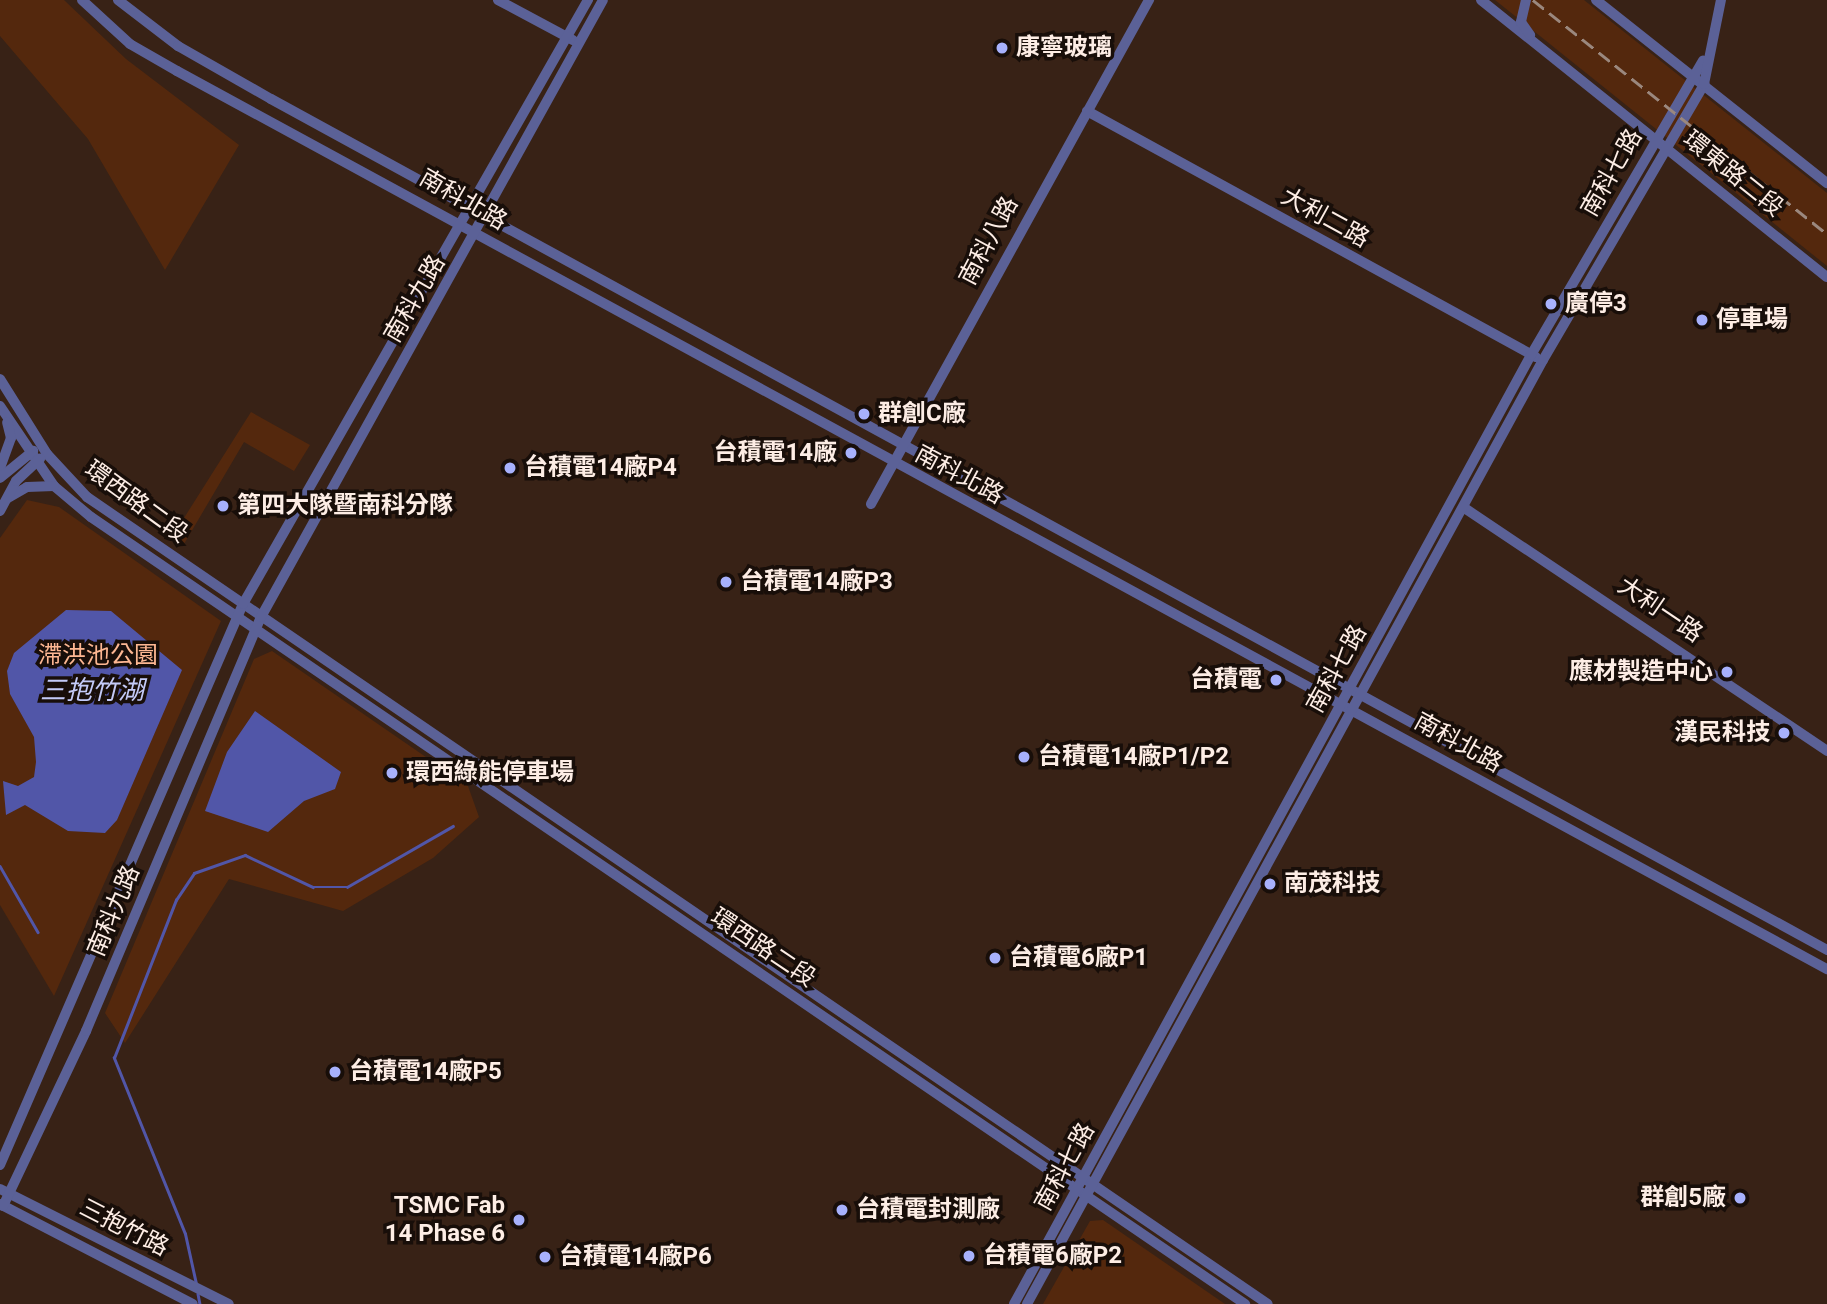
<!DOCTYPE html>
<meta charset="utf-8">
<style>
body{margin:0}
#map{position:relative;width:1827px;height:1304px;overflow:hidden;background:#382216;font-family:Roboto,"Noto Sans TC",sans-serif}
div>[style]{position:absolute}
.green>*{inset:0;background:#54280d}
.water>*{inset:0;background:#5156a8}
.stream>*{height:2.5px;margin:-1.25px;padding:0 1.25px;transform-origin:1.25px;border-radius:1.25px;background:#5156a8}
.minor>*{height:10px;margin:-5px;padding:0 5px;transform-origin:5px;border-radius:5px;background:#5b6197}
.rail>*{height:2.5px;margin-top:-1.25px;transform-origin:0;background:repeating-linear-gradient(90deg,#9b887e 0 14px,transparent 0 21px)}
.dots>*{width:19px;height:19px;translate:-50% -50%;box-sizing:border-box;border:4px solid #180e09;border-radius:50%}
span{translate:-50% -50%;white-space:nowrap;text-align:center;line-height:1.15;-webkit-text-stroke:7px #180e09;paint-order:stroke}
.poi-label{font-size:24px;color:#fdede5;font-weight:700}
.left{translate:0 -50%;text-align:left}
.right{translate:-100% -50%;text-align:right}
.street-label{font-size:24px;color:#fdede5}
.park-label{font-size:24px;color:#fdb792}
.water-label{font-size:26px;color:#c3caf7;font-style:italic}
</style>
<div id="map">
<div class="green">
<div style="clip-path:polygon(0 0,64px 0,126px 59px,239px 145px,165px 270px,88px 139px,0 36px)"></div>
<div style="clip-path:polygon(1495px 0,1584px 0,1827px 193px,1827px 266px)"></div>
<div style="clip-path:polygon(251px 412px,310px 445px,294px 471px,244px 442px,184px 544px,172px 537px)"></div>
<div style="clip-path:polygon(27px 500px,59px 507px,221px 621px,54px 996px,0 905px,0 538px)"></div>
<div style="clip-path:polygon(272px 651px,468px 786px,479px 817px,433px 858px,343px 911px,229px 879px,125px 1043px,105px 1013px,254px 659px)"></div>
<div style="clip-path:polygon(1103px 1220px,1225px 1304px,1226px 1304px,1043px 1304px,1090px 1221px)"></div>
</div>
<div class="water">
<div style="clip-path:polygon(66px 610px,111px 611px,182px 670px,117px 820px,105px 833px,68px 831px,25px 805px,6px 815px,3px 781px,18px 786px,34px 777px,36px 762px,34px 737px,10px 694px,7px 671px,14px 653px)"></div>
<div style="clip-path:polygon(255px 711px,341px 772px,335px 789px,304px 801px,268px 832px,205px 811px,227px 752px)"></div>
</div>
<div class="stream">
<div style="left:0;top:866px;width:76px;rotate:60.1deg"></div>
<div style="left:196px;top:1284px;width:51px;rotate:-102.4deg"></div>
<div style="left:185px;top:1234px;width:190px;rotate:-112deg"></div>
<div style="left:114px;top:1058px;width:170px;rotate:-68.6deg"></div>
<div style="left:176px;top:900px;width:32px;rotate:-56deg"></div>
<div style="left:194px;top:873px;width:54px;rotate:-19.4deg"></div>
<div style="left:245px;top:855px;width:75px;rotate:25.2deg"></div>
<div style="left:313px;top:887px;width:34px"></div>
<div style="left:347px;top:887px;width:122px;rotate:-29.9deg"></div>
<div style="left:198px;top:1294px;width:10px;rotate:79deg"></div>
</div>
<div class="minor">
<div style="left:82px;top:0;width:65px;rotate:42.5deg"></div>
<div style="left:130px;top:44px;width:54px;rotate:29.9deg"></div>
<div style="left:177px;top:71px;width:1879px;rotate:28.56deg"></div>
<div style="left:118px;top:0;width:76px;rotate:37.5deg"></div>
<div style="left:178px;top:46px;width:107px;rotate:29.7deg"></div>
<div style="left:271px;top:99px;width:1774px;rotate:28.67deg"></div>
<div style="left:498px;top:0;width:85px;rotate:28.1deg"></div>
<div style="left:1481px;top:0;width:443px;rotate:38.7deg"></div>
<div style="left:1526px;top:0;width:23px;rotate:103deg"></div>
<div style="left:1521px;top:22px;width:16px;rotate:55deg"></div>
<div style="left:1596px;top:0;width:295px;rotate:38.4deg"></div>
<div style="left:1087px;top:111px;width:512px;rotate:28.72deg"></div>
<div style="left:0;top:379px;width:89px;rotate:57.9deg"></div>
<div style="left:47px;top:454px;width:59px;rotate:47.1deg"></div>
<div style="left:87px;top:497px;width:1430px;rotate:34.35deg"></div>
<div style="left:0;top:406px;width:97px;rotate:56deg"></div>
<div style="left:54px;top:486px;width:48px;rotate:40deg"></div>
<div style="left:91px;top:517px;width:1397px;rotate:34.29deg"></div>
<div style="left:0;top:468px;width:32px;rotate:-70deg"></div>
<div style="left:11px;top:438px;width:16px;rotate:-104deg"></div>
<div style="left:0;top:478px;width:43px;rotate:-39.3deg"></div>
<div style="left:8px;top:498px;width:22px;rotate:-30deg"></div>
<div style="left:27px;top:487px;width:27px;rotate:-2deg"></div>
<div style="left:871px;top:504px;width:576px;rotate:-61.12deg"></div>
<div style="left:1466px;top:509px;width:435px;rotate:33.8deg"></div>
<div style="left:0;top:511px;width:34px;rotate:-62deg"></div>
<div style="left:16px;top:481px;width:33px;rotate:-43deg"></div>
<div style="left:0;top:1165px;width:611px;rotate:-66.58deg"></div>
<div style="left:243px;top:604px;width:696px;rotate:-60.27deg"></div>
<div style="left:0;top:1189px;width:256px;rotate:26.7deg"></div>
<div style="left:0;top:1204px;width:217px;rotate:27.4deg"></div>
<div style="left:3px;top:1206px;width:194px;rotate:-64.6deg"></div>
<div style="left:86px;top:1031px;width:449px;rotate:-67.1deg"></div>
<div style="left:261px;top:617px;width:705px;rotate:-61deg"></div>
<div style="left:1014px;top:1304px;width:1081px;rotate:-61.42deg"></div>
<div style="left:1531px;top:355px;width:341px;rotate:-59.7deg"></div>
<div style="left:1027px;top:1304px;width:1076px;rotate:-61.34deg"></div>
<div style="left:1543px;top:360px;width:320px;rotate:-59.7deg"></div>
<div style="left:1704px;top:84px;width:86px;rotate:-78.6deg"></div>
</div>
<div class="rail">
<div style="left:1533px;top:0;width:376px;rotate:38.5deg"></div>
</div>
<div class="dots">
<div style="left:1002px;top:48px;background:#a7b1fc"></div>
<div style="left:1551px;top:304px;background:#a7b1fc"></div>
<div style="left:1702px;top:320px;background:#a7b1fc"></div>
<div style="left:864px;top:414px;background:#a7b1fc"></div>
<div style="left:851px;top:453px;background:#a7b1fc"></div>
<div style="left:510px;top:468px;background:#a7b1fc"></div>
<div style="left:223px;top:506px;background:#a7b1fc"></div>
<div style="left:726px;top:582px;background:#a7b1fc"></div>
<div style="left:1727px;top:672px;background:#a7b1fc"></div>
<div style="left:1276px;top:680px;background:#a7b1fc"></div>
<div style="left:1784px;top:733px;background:#a7b1fc"></div>
<div style="left:1024px;top:757px;background:#a7b1fc"></div>
<div style="left:392px;top:773px;background:#a7b1fc"></div>
<div style="left:1270px;top:884px;background:#a7b1fc"></div>
<div style="left:995px;top:958px;background:#a7b1fc"></div>
<div style="left:335px;top:1072px;background:#a7b1fc"></div>
<div style="left:1740px;top:1198px;background:#a7b1fc"></div>
<div style="left:842px;top:1210px;background:#a7b1fc"></div>
<div style="left:519px;top:1220px;background:#a7b1fc"></div>
<div style="left:969px;top:1256px;background:#a7b1fc"></div>
<div style="left:545px;top:1257px;background:#a7b1fc"></div>
</div>
<div class="poi-label">
<span class="left" style="left:1016px;top:48px">康寧玻璃</span>
<span class="left" style="left:1565px;top:304px">廣停3</span>
<span class="left" style="left:1716px;top:320px">停車場</span>
<span class="left" style="left:878px;top:414px">群創C廠</span>
<span class="right" style="left:837px;top:453px">台積電14廠</span>
<span class="left" style="left:524px;top:468px">台積電14廠P4</span>
<span class="left" style="left:237px;top:506px">第四大隊暨南科分隊</span>
<span class="left" style="left:740px;top:582px">台積電14廠P3</span>
<span class="right" style="left:1713px;top:672px">應材製造中心</span>
<span class="right" style="left:1262px;top:680px">台積電</span>
<span class="right" style="left:1770px;top:733px">漢民科技</span>
<span class="left" style="left:1038px;top:757px">台積電14廠P1/P2</span>
<span class="left" style="left:406px;top:773px">環西綠能停車場</span>
<span class="left" style="left:1284px;top:884px">南茂科技</span>
<span class="left" style="left:1009px;top:958px">台積電6廠P1</span>
<span class="left" style="left:349px;top:1072px">台積電14廠P5</span>
<span class="right" style="left:1726px;top:1198px">群創5廠</span>
<span class="right" style="left:505px;top:1220px">TSMC Fab<br>14 Phase 6</span>
<span class="left" style="left:856px;top:1210px">台積電封測廠</span>
<span class="left" style="left:983px;top:1256px">台積電6廠P2</span>
<span class="left" style="left:559px;top:1257px">台積電14廠P6</span>
</div>
<div class="street-label">
<span style="left:1612px;top:173px;rotate:-60deg">南科七路</span>
<span style="left:1733px;top:174px;rotate:39deg">環東路二段</span>
<span style="left:463px;top:200px;rotate:30deg">南科北路</span>
<span style="left:1325px;top:218px;rotate:29deg">大利二路</span>
<span style="left:989px;top:241px;rotate:-62deg">南科八路</span>
<span style="left:415px;top:299px;rotate:-60deg">南科九路</span>
<span style="left:959px;top:475px;rotate:28deg">南科北路</span>
<span style="left:136px;top:502px;rotate:36deg">環西路二段</span>
<span style="left:1660px;top:610px;rotate:34deg">大利一路</span>
<span style="left:1337px;top:669px;rotate:-61deg">南科七路</span>
<span style="left:1458px;top:743px;rotate:29deg">南科北路</span>
<span style="left:114px;top:911px;rotate:-67deg">南科九路</span>
<span style="left:763px;top:948px;rotate:34deg">環西路二段</span>
<span style="left:1065px;top:1167px;rotate:-61deg">南科七路</span>
<span style="left:124px;top:1228px;rotate:27deg">三抱竹路</span>
</div>
<div class="park-label">
<span style="left:98px;top:656px">滯洪池公園</span>
</div>
<div class="water-label">
<span style="left:92px;top:691px">三抱竹湖</span>
</div>
</div>
